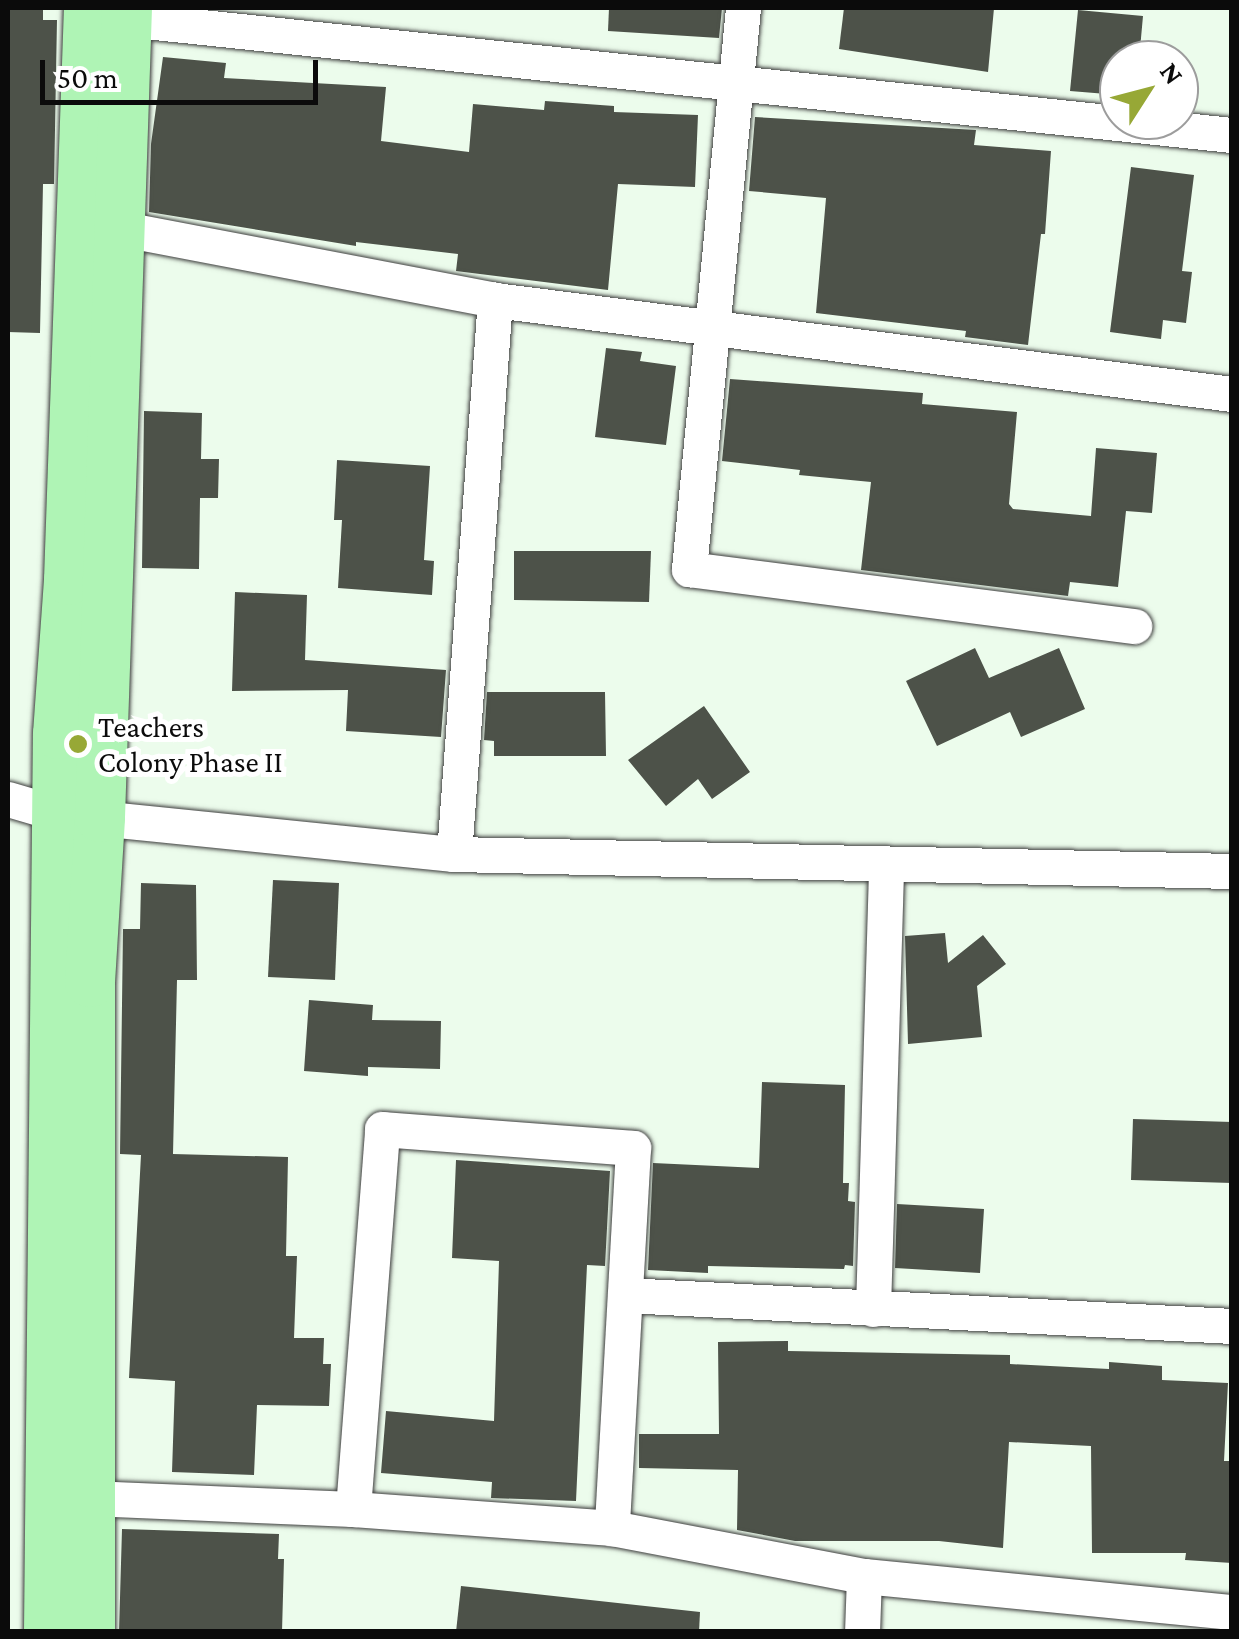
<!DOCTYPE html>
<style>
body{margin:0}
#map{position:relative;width:1239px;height:1639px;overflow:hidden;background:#ecfcec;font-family:"Crimson Pro",serif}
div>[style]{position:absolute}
.building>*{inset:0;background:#4d5249}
.roads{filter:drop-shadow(0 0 2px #3e3e3e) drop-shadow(0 0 2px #3e3e3e)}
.street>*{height:35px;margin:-17.5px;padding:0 17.5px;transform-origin:17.5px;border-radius:17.5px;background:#fff}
.secondary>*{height:50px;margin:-25px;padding:0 25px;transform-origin:25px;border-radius:25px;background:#aff4b5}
.dots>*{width:28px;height:28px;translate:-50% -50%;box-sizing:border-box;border:5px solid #fff;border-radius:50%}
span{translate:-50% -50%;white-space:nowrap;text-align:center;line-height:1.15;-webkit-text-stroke:10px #fff;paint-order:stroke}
.poi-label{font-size:30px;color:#0b0b0b}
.left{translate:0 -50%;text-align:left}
.frame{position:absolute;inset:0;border:10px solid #0b0b0b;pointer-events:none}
.north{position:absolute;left:1099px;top:40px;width:100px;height:100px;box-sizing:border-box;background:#fff;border:2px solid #9d9d9d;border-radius:50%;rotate:54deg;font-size:28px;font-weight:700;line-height:40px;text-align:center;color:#0b0b0b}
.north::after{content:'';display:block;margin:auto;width:35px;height:45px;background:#97a836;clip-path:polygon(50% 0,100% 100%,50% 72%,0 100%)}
.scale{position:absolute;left:40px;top:60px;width:278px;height:45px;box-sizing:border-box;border:5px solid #0b0b0b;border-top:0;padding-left:12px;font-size:30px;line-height:35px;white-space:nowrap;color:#0b0b0b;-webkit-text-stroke:8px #fff;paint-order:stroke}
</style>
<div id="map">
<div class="building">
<div style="clip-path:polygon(8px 8px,43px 8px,43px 20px,57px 20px,54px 184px,43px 184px,40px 333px,8px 332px)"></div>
<div style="clip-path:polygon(609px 8px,722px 8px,719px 38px,608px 31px)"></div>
<div style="clip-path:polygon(844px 8px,994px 8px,988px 72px,839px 49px)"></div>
<div style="clip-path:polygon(1078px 10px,1143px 16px,1139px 60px,1119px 60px,1119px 95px,1070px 91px)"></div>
<div style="clip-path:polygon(163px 57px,226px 63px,224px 78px,386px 87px,381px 141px,469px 152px,473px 104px,544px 110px,545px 101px,614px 106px,614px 112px,698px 115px,695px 187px,618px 184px,608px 290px,456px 271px,458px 254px,356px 242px,356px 246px,149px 212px,151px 144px)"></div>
<div style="clip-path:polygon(755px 117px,976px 130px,974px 145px,1051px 151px,1045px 234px,1041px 234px,1028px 345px,965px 337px,966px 331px,816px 313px,826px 198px,749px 191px)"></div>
<div style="clip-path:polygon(1131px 167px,1194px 175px,1182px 271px,1192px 272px,1186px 323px,1163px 320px,1161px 339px,1110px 332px)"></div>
<div style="clip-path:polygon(606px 348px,642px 352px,640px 361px,676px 366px,666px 445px,595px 437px)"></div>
<div style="clip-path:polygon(730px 379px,923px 393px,922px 404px,1017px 412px,1009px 504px,1013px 509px,1091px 516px,1096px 448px,1157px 453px,1152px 513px,1126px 511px,1118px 587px,1070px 582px,1068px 596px,861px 570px,871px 482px,799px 475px,800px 470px,722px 461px)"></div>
<div style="clip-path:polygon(144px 411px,202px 413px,201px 459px,219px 459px,218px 498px,200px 498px,199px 569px,142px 568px)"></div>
<div style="clip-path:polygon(337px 460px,430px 466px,424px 560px,434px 561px,432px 595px,338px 588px,342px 520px,334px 520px)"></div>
<div style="clip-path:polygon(514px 551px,651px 551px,649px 602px,514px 600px)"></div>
<div style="clip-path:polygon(235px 592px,307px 595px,305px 660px,446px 670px,441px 737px,346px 731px,348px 690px,232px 691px)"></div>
<div style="clip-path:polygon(975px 648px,989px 678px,1059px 648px,1085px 709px,1021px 737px,1010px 712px,937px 746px,906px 681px)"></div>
<div style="clip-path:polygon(487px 692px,605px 692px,606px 756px,494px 756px,494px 741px,484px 740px)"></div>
<div style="clip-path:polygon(704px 706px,750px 772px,712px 799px,698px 779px,666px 806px,628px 760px)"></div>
<div style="clip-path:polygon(273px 880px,339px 883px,335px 980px,268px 977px)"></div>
<div style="clip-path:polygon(141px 883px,196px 885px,197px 980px,177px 980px,173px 1154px,288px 1157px,286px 1256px,297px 1256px,294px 1338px,324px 1338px,323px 1364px,331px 1364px,329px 1406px,257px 1405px,254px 1475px,172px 1472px,175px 1381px,129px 1378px,141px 1155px,120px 1154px,123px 929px,140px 929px)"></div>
<div style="clip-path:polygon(945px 933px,948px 963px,983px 935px,1006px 964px,977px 986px,982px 1037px,908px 1044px,905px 936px)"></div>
<div style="clip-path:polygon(309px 1000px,373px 1005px,372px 1020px,441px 1021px,440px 1069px,368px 1067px,368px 1076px,304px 1071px)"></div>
<div style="clip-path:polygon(762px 1082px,845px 1085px,843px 1183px,849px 1183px,848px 1201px,855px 1202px,853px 1266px,845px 1265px,844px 1269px,708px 1266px,708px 1273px,648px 1270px,653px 1163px,759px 1168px)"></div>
<div style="clip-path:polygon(1133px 1119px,1232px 1122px,1232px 1183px,1131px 1180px)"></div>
<div style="clip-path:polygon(456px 1160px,610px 1171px,605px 1266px,587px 1265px,576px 1501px,491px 1498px,492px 1482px,381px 1473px,386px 1411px,494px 1421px,499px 1261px,452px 1258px)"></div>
<div style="clip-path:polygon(897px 1204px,984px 1209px,980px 1273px,895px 1268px)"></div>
<div style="clip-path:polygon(788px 1341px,788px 1351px,1010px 1355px,1010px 1364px,1109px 1369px,1109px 1362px,1162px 1366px,1162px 1380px,1228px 1383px,1224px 1461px,1232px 1461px,1232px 1563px,1185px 1560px,1186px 1553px,1092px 1553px,1091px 1446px,1009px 1442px,1003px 1548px,939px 1541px,795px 1541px,737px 1530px,738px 1470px,639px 1468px,639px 1434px,719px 1434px,718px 1342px)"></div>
<div style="clip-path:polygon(122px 1529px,279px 1534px,278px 1559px,284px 1559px,282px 1632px,119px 1632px)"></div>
<div style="clip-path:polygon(461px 1586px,700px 1612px,699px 1632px,456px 1632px)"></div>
</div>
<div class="roads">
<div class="street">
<div style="left:743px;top:8px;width:564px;rotate:95.5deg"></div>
<div style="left:689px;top:569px;width:449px;rotate:7.3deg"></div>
<div style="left:126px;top:19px;width:1112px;rotate:5.99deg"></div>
<div style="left:118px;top:228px;width:384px;rotate:10.8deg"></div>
<div style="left:495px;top:300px;width:743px;rotate:7.27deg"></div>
<div style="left:8px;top:799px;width:53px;rotate:16.4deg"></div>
<div style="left:59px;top:814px;width:397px;rotate:5.8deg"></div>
<div style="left:454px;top:854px;width:778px;rotate:1.25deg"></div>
<div style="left:454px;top:854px;width:556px;rotate:-85.77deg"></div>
<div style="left:625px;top:1295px;width:608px;rotate:2.92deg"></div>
<div style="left:873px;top:1309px;width:444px;rotate:-88.3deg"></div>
<div style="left:89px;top:1498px;width:264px;rotate:2.4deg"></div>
<div style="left:353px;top:1509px;width:381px;rotate:-85.6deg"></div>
<div style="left:382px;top:1129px;width:252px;rotate:4.3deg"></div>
<div style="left:633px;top:1148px;width:381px;rotate:93.2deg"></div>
<div style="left:353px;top:1509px;width:260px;rotate:4.2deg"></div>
<div style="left:612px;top:1528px;width:257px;rotate:10.8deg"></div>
<div style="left:864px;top:1576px;width:56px;rotate:92deg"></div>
<div style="left:864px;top:1576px;width:370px;rotate:5.6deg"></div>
</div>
<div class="secondary">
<div style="left:49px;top:1632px;width:898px;rotate:-89.43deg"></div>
<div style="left:58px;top:734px;width:154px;rotate:-85.9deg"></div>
<div style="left:69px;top:580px;width:572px;rotate:-88deg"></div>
<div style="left:90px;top:1632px;width:650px;rotate:-90deg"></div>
<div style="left:90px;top:982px;width:165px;rotate:-86.5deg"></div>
<div style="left:100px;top:817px;width:809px;rotate:-88.09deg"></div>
</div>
</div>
<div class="dots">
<div style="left:78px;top:744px;background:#97a836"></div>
</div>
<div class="poi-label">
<span class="left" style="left:98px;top:744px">Teachers<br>Colony Phase II</span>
</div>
<div class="frame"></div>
<div class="north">N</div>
<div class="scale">50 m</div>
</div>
